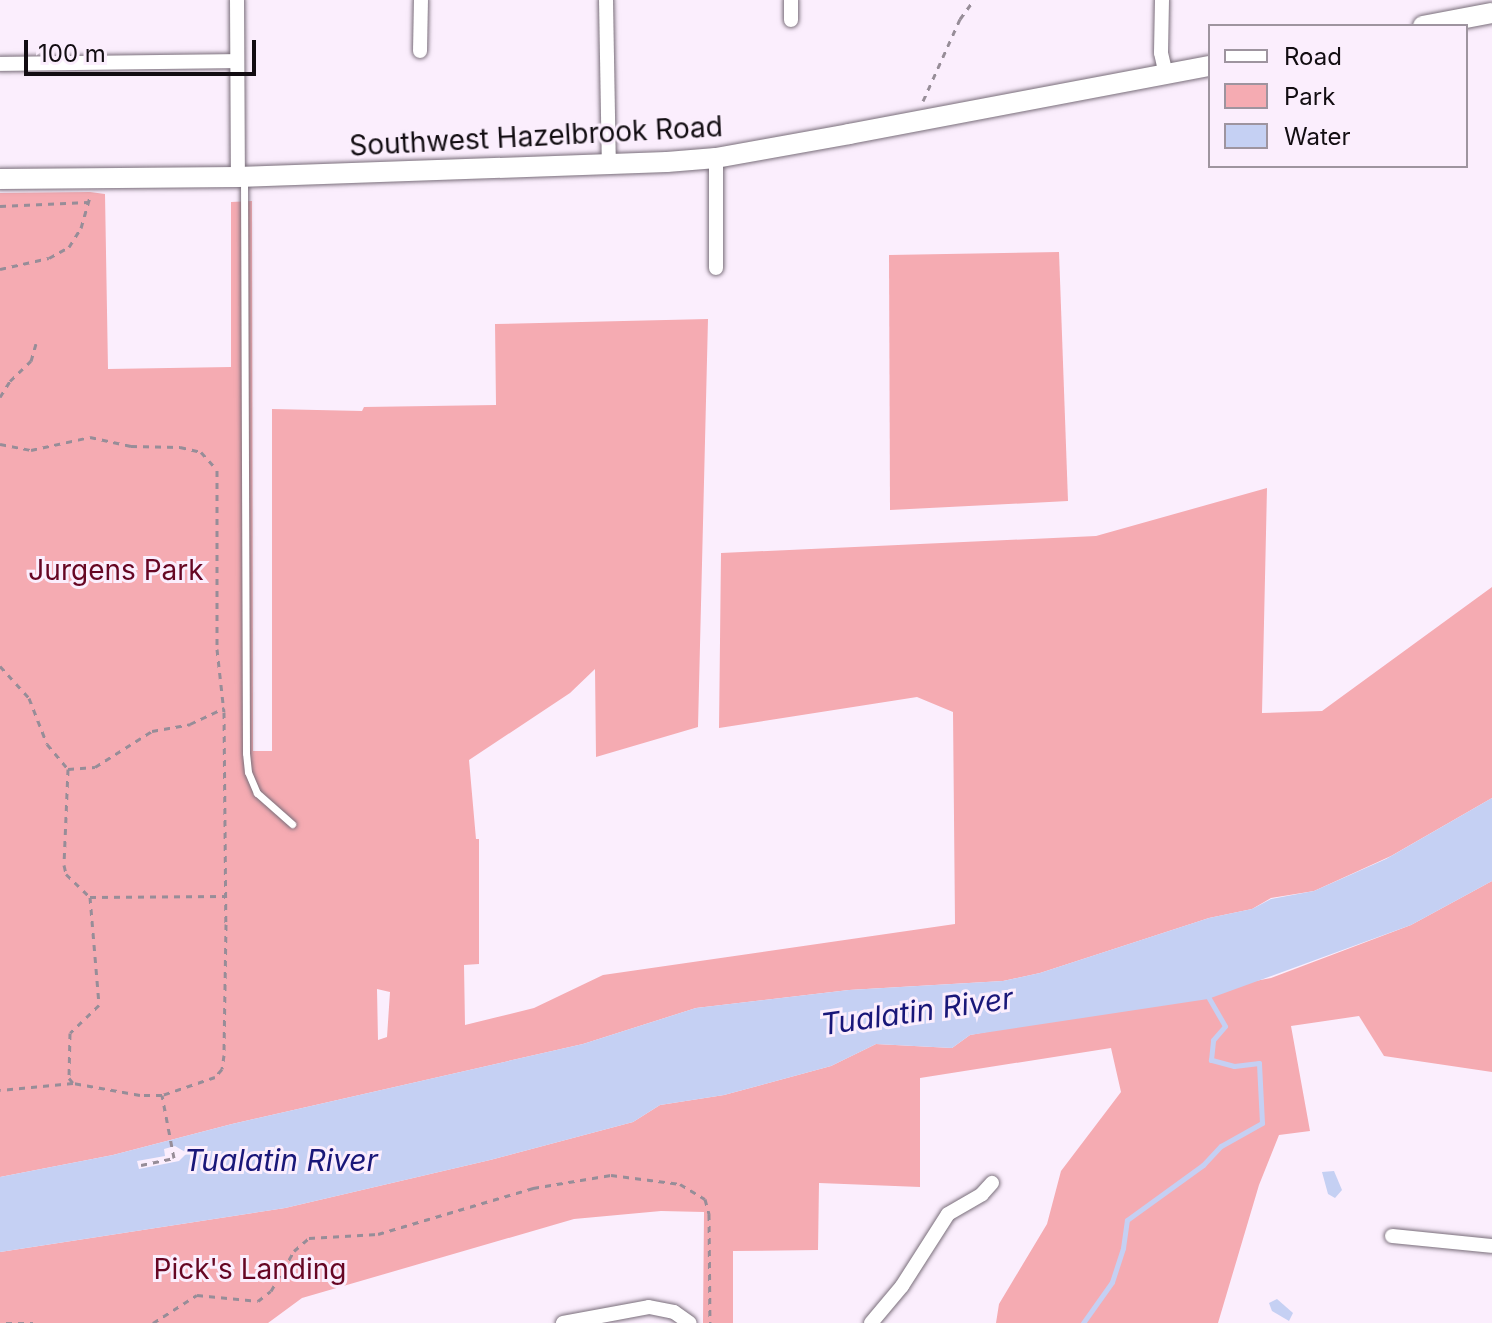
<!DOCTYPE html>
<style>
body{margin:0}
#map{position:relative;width:1492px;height:1323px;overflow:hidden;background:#fbeefd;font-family:Inter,sans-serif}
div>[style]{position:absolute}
.green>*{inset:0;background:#f5abb2}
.water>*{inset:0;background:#c5d0f3}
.pier>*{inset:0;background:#fbeefd}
.stream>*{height:5px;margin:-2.5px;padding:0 2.5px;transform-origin:2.5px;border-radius:2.5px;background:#c5d0f3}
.path>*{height:3px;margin-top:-1.5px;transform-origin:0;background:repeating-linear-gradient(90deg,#978d98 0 6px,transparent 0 12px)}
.roads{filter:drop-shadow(0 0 2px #796e7a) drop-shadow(0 0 2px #796e7a)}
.lane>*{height:7px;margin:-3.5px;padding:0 3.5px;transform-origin:3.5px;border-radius:3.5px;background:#fff}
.street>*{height:14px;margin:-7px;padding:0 7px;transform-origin:7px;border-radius:7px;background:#fff}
.secondary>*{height:20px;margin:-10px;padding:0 10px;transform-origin:10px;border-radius:10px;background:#fff}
span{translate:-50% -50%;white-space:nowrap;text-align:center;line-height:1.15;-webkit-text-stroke:6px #fbeefd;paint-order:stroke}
.street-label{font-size:28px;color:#120d12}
.park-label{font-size:28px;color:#660623}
.water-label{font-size:30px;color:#191779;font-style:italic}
.legend{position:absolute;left:1208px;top:24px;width:260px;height:144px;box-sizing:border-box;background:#fbeefd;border:2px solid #9e949f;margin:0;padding:10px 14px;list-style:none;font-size:24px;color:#120d12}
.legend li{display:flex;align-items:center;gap:16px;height:40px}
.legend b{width:40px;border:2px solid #9e949f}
.scale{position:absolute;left:24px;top:40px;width:232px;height:36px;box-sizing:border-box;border:4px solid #120d12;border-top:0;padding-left:10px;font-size:24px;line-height:28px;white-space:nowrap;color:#120d12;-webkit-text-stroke:6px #fbeefd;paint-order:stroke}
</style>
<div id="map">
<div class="green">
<div style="clip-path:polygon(evenodd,90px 192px,105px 194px,108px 369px,231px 367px,231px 202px,252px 201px,253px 751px,272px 751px,272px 409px,362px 411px,364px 407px,496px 405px,495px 324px,708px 319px,698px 727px,596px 757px,595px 669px,570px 693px,469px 760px,476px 839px,479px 839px,479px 964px,464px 965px,465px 1025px,534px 1008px,603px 975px,955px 924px,953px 712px,917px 697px,719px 728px,721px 553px,1096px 536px,1267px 488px,1262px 713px,1322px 711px,1492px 587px,1492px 798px,1391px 856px,1314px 891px,1271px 898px,1252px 909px,1209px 918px,1040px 973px,1003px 981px,849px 990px,696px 1008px,583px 1044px,232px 1124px,113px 1155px,0 1177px,0 193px,90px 192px,377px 989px,390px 992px,387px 1037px,378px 1040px,377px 989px)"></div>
<div style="clip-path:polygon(1059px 252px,1068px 501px,890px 510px,889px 255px)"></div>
<div style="clip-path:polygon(1492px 881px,1492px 1072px,1384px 1056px,1359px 1016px,1291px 1026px,1310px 1131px,1279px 1135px,1259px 1185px,1218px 1323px,996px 1323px,999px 1304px,1047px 1224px,1061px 1171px,1121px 1092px,1111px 1048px,920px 1078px,920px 1187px,819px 1183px,818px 1250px,733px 1251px,733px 1323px,703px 1323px,704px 1212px,661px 1211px,574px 1219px,302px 1298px,268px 1323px,0 1323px,0 1252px,285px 1208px,490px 1160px,633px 1122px,660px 1105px,724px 1095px,831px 1066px,876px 1044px,952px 1048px,970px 1035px,1271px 978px,1411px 925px)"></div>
</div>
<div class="water">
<div style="clip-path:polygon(1492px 798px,1492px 881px,1411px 925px,1208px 999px,970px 1035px,952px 1048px,876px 1044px,831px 1066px,724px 1095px,660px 1105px,633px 1122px,490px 1160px,285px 1208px,0 1252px,0 1177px,113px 1155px,232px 1124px,583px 1044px,696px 1008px,849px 990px,1003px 981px,1040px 973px,1209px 918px,1252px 909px,1271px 899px,1314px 891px,1386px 859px)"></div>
<div style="clip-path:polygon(1334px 1171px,1342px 1190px,1335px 1198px,1328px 1194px,1322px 1172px)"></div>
<div style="clip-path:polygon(1277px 1299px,1293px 1313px,1289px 1321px,1272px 1311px,1269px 1303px)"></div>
</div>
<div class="pier">
<div style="clip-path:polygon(175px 1146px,187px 1153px,179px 1161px,139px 1169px,137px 1161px,165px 1156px,164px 1149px)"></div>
</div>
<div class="stream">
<div style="left:1083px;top:1323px;width:50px;rotate:-54.7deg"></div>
<div style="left:1112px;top:1282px;width:36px;rotate:-72deg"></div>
<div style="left:1123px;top:1248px;width:28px;rotate:-82deg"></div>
<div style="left:1127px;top:1220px;width:94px;rotate:-35.9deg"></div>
<div style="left:1203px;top:1165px;width:26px;rotate:-47deg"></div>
<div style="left:1221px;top:1146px;width:47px;rotate:-29.3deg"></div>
<div style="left:1262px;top:1123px;width:60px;rotate:-92.9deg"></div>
<div style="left:1259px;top:1063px;width:25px;rotate:173deg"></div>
<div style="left:1234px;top:1066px;width:24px;rotate:-165deg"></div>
<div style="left:1211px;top:1060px;width:20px;rotate:-84deg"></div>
<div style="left:1213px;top:1040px;width:18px;rotate:-49deg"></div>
<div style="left:1225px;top:1026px;width:38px;rotate:-120deg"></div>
</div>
<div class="path">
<div style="left:923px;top:101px;width:90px;rotate:-65.7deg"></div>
<div style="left:960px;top:19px;width:24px;rotate:-54deg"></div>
<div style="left:0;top:206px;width:88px;rotate:-2.6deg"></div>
<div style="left:0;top:269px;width:50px;rotate:-12.7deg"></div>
<div style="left:49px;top:258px;width:23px;rotate:-29deg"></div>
<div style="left:69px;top:247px;width:22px;rotate:-58deg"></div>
<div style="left:81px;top:228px;width:32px;rotate:-74deg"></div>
<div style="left:0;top:397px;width:19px;rotate:-58deg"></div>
<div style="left:10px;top:381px;width:29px;rotate:-44deg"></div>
<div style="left:31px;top:361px;width:18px;rotate:-74deg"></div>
<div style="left:0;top:444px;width:32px;rotate:11deg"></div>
<div style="left:31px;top:450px;width:60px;rotate:-12.4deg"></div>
<div style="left:90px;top:437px;width:42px;rotate:12.4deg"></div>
<div style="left:131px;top:446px;width:49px;rotate:1.2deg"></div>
<div style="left:180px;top:447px;width:22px;rotate:13deg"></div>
<div style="left:201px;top:452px;width:24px;rotate:48deg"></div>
<div style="left:217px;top:470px;width:179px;rotate:90deg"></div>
<div style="left:217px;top:649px;width:63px;rotate:83.7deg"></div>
<div style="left:224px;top:712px;width:212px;rotate:89.5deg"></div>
<div style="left:226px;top:924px;width:131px;rotate:90.9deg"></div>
<div style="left:224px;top:1055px;width:14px;rotate:98deg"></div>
<div style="left:222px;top:1069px;width:11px;rotate:131deg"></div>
<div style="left:215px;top:1077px;width:56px;rotate:161.2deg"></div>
<div style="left:162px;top:1095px;width:22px;rotate:180deg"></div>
<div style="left:140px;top:1095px;width:68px;rotate:-169.8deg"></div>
<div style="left:73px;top:1083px;width:73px;rotate:174.5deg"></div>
<div style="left:0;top:666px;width:43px;rotate:47.8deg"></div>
<div style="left:29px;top:698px;width:49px;rotate:68.6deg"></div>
<div style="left:47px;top:744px;width:33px;rotate:50deg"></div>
<div style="left:68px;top:769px;width:27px;rotate:-4deg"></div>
<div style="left:95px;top:767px;width:67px;rotate:-32.3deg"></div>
<div style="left:152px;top:731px;width:39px;rotate:-10deg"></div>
<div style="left:190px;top:724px;width:38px;rotate:-25deg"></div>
<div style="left:68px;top:769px;width:96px;rotate:92.4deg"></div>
<div style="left:64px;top:865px;width:9px;rotate:77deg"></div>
<div style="left:66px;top:874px;width:33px;rotate:44deg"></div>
<div style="left:90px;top:897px;width:108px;rotate:85.2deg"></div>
<div style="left:99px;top:1005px;width:40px;rotate:136deg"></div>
<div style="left:70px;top:1033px;width:45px;rotate:91.3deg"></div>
<div style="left:69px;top:1078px;width:6px;rotate:51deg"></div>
<div style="left:90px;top:897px;width:135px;rotate:-0.4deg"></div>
<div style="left:141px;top:1165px;width:34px;rotate:-12deg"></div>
<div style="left:174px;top:1158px;width:64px;rotate:-100.8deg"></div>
<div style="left:6px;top:1323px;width:27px"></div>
<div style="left:153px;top:1323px;width:52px;rotate:-32.5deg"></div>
<div style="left:197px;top:1295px;width:61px;rotate:5.6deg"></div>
<div style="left:258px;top:1301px;width:16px;rotate:-38deg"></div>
<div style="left:271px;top:1291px;width:46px;rotate:-60.1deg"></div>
<div style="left:294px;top:1251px;width:20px;rotate:-41deg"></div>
<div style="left:309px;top:1238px;width:69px;rotate:-3.3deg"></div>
<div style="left:378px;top:1234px;width:162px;rotate:-16.5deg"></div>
<div style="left:533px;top:1188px;width:79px;rotate:-9.5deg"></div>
<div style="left:611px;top:1175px;width:70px;rotate:7.4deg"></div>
<div style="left:680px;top:1184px;width:29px;rotate:31deg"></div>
<div style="left:705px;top:1199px;width:16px;rotate:75deg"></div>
<div style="left:709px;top:1214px;width:109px;rotate:89.5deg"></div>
</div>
<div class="roads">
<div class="lane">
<div style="left:244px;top:179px;width:574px;rotate:89.8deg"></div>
<div style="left:246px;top:753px;width:19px;rotate:84deg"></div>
<div style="left:248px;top:772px;width:23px;rotate:67deg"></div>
<div style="left:257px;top:793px;width:47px;rotate:41.5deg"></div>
</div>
<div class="street">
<div style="left:237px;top:0;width:177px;rotate:89.7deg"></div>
<div style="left:606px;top:0;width:164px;rotate:89deg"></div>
<div style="left:791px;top:0;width:20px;rotate:90deg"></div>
<div style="left:1162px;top:0;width:53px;rotate:91.1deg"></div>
<div style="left:1161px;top:53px;width:22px;rotate:77deg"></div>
<div style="left:420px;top:51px;width:51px;rotate:-88.9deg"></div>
<div style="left:0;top:64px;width:236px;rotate:-0.7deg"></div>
<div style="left:716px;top:158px;width:110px;rotate:90deg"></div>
<div style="left:1392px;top:1236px;width:100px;rotate:5.7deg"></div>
<div style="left:563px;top:1323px;width:87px;rotate:-10.5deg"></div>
<div style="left:649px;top:1307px;width:25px;rotate:11deg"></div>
<div style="left:674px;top:1312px;width:19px;rotate:35deg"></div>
<div style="left:871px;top:1323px;width:48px;rotate:-50deg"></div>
<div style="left:902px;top:1286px;width:85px;rotate:-57.4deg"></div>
<div style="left:948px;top:1214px;width:39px;rotate:-30deg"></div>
<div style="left:982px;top:1194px;width:15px;rotate:-48deg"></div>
</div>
<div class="secondary">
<div style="left:1423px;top:26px;width:70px;rotate:-10.7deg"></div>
<div style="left:0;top:179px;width:238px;rotate:-0.5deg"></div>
<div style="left:238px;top:177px;width:429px;rotate:-2deg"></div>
<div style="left:667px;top:162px;width:49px;rotate:-4.7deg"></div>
<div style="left:716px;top:158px;width:135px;rotate:-10.2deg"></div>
<div style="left:849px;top:134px;width:367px;rotate:-10.7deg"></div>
</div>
</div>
<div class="street-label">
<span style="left:536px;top:136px;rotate:-3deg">Southwest Hazelbrook Road</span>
</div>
<div class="park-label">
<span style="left:116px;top:570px">Jurgens Park</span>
<span style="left:250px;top:1269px">Pick's Landing</span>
</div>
<div class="water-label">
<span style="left:917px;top:1011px;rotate:-8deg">Tualatin River</span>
<span style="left:281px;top:1160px">Tualatin River</span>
</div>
<ul class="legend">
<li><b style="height:10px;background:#fff"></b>Road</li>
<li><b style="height:22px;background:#f5abb2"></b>Park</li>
<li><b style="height:22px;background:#c5d0f3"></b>Water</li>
</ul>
<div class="scale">100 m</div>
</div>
